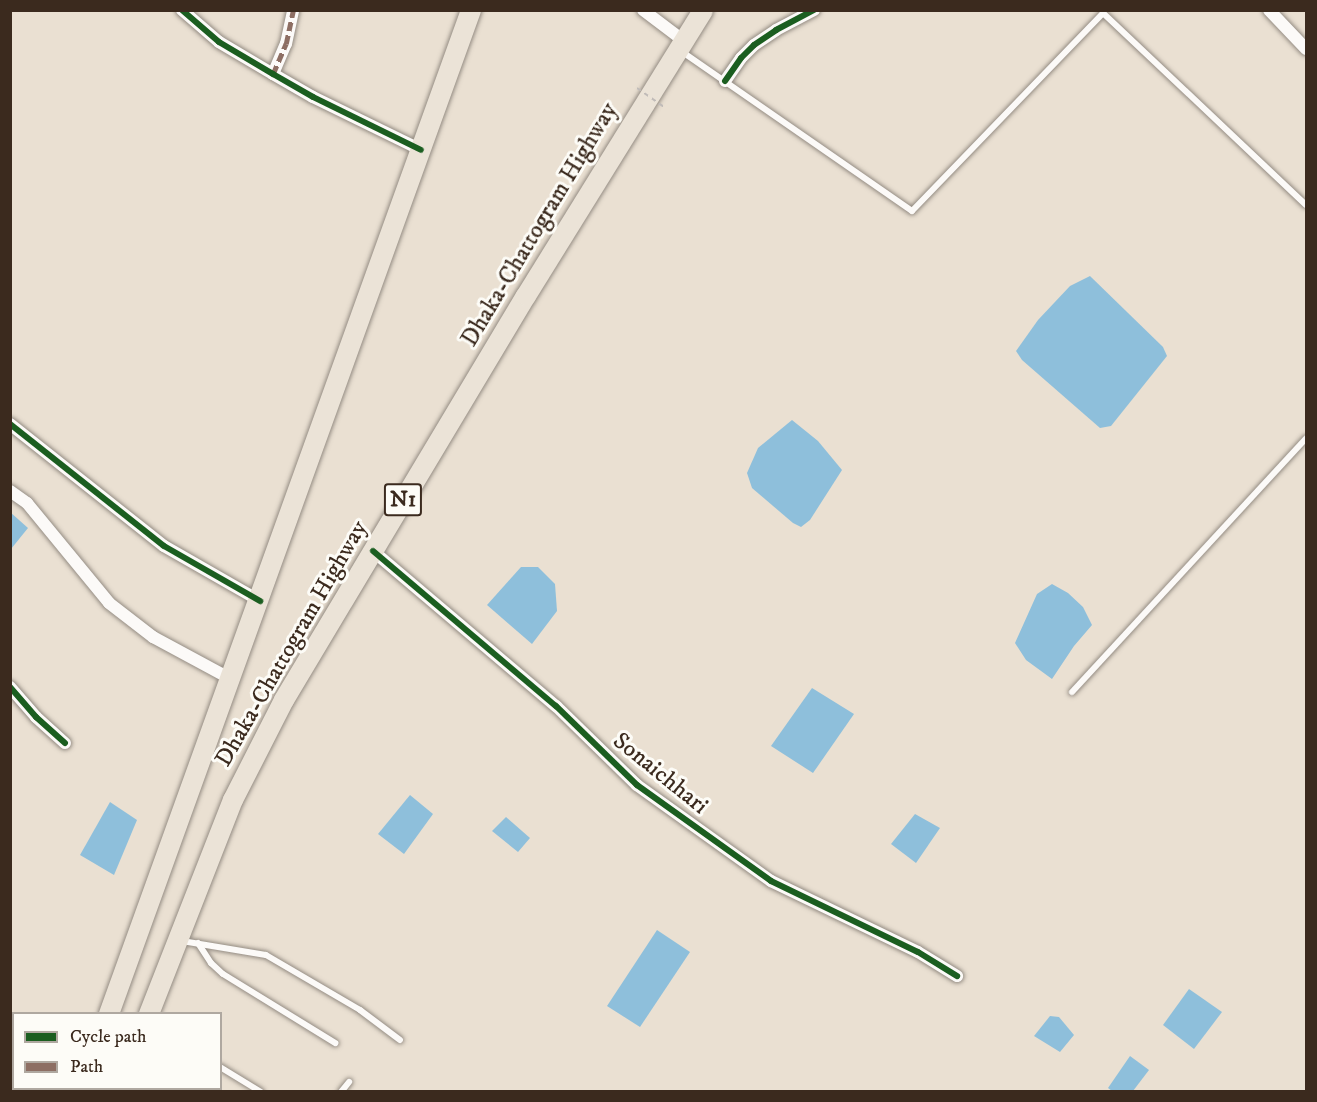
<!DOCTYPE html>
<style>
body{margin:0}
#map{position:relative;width:1317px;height:1102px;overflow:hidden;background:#eae0d2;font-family:"IM FELL DW Pica",serif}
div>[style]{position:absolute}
.water>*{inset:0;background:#8ebfdb}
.roads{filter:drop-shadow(0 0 2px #948c83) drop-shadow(0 0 2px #948c83)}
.service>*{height:6px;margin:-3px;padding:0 3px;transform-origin:3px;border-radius:3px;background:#fcfaf8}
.minor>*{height:12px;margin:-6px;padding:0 6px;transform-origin:6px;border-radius:6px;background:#fcfaf8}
.trunk>*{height:20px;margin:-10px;padding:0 10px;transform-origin:10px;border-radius:10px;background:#ebe3d7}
.path-bridge>*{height:2px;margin-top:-1px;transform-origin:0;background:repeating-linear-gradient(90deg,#c0bbb8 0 4.5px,transparent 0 9px)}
.quiet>*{height:4.5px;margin-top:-2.25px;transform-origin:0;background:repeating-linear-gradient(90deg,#8d6e63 0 9px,transparent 0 13.5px)}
.cycleway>*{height:6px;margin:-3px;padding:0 3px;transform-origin:3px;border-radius:3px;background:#1b5e20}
span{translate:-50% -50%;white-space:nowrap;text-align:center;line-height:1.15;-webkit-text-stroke:6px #fdfcf7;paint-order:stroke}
.shield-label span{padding:2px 4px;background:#fdfcf7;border:2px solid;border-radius:4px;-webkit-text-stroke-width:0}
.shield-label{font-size:22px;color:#3b2a1e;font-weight:700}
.street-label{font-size:24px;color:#3b2a1e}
.frame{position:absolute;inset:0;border:12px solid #3b2a1e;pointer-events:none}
.legend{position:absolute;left:12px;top:1012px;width:210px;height:78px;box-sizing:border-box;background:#fdfcf7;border:2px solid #afa8a0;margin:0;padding:8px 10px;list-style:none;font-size:18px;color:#3b2a1e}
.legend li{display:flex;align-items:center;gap:12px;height:30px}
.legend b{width:30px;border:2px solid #afa8a0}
</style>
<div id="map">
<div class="water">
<div style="clip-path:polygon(1090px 276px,1163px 347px,1167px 356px,1111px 426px,1100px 428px,1022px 360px,1016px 351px,1038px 320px,1070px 286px)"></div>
<div style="clip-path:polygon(792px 420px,818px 441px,842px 470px,810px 520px,801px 527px,793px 523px,752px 488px,747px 473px,758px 448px)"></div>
<div style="clip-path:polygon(10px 512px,28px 528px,11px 549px,10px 549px)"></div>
<div style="clip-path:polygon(521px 567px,538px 567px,555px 584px,557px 611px,532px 644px,487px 605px)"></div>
<div style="clip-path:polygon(1052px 584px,1068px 593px,1083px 607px,1092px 625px,1074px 646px,1052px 679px,1026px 660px,1015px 643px,1037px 594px)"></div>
<div style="clip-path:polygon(812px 688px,854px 714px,813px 773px,771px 746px)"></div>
<div style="clip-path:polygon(410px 795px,433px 814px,404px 854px,378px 834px)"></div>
<div style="clip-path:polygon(110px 802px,137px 820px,114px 875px,80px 855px)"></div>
<div style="clip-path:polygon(915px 814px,940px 828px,916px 863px,891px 844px)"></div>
<div style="clip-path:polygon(506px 817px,530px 838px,518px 852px,492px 831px)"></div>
<div style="clip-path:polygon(657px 930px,690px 952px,640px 1027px,607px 1006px)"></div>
<div style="clip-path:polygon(1189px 989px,1222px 1012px,1194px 1049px,1163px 1025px)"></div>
<div style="clip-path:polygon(1050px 1016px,1059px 1017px,1074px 1035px,1060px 1052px,1034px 1036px)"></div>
<div style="clip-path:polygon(1130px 1056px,1149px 1070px,1133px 1091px,1112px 1091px,1108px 1088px)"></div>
</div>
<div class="roads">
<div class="service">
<div style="left:681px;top:51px;width:281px;rotate:34.7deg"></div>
<div style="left:912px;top:211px;width:275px;rotate:-46deg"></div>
<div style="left:1103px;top:13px;width:279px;rotate:43.4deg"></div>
<div style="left:1072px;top:692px;width:345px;rotate:-47.3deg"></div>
<div style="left:182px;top:941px;width:85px;rotate:9.5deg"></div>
<div style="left:266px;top:955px;width:109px;rotate:30.3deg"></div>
<div style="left:360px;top:1010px;width:50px;rotate:36.9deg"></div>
<div style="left:198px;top:943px;width:24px;rotate:57deg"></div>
<div style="left:211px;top:963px;width:16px;rotate:43deg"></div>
<div style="left:223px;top:974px;width:132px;rotate:31.6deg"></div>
<div style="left:220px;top:1067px;width:48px;rotate:31.4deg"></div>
<div style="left:341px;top:1092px;width:13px;rotate:-51deg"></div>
</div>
<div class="minor">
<div style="left:182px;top:10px;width:49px;rotate:40.9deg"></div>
<div style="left:219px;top:42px;width:63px;rotate:30.7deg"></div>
<div style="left:273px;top:74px;width:46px;rotate:29.9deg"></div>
<div style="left:313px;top:97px;width:120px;rotate:26.1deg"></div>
<div style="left:643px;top:10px;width:51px;rotate:37.1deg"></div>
<div style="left:1269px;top:10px;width:54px;rotate:46.5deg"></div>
<div style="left:273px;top:74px;width:33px;rotate:-67deg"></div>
<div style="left:286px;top:44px;width:35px;rotate:-78deg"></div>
<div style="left:725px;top:81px;width:28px;rotate:-55deg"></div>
<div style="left:741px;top:58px;width:18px;rotate:-45deg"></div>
<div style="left:754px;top:45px;width:27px;rotate:-34deg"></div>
<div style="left:776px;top:30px;width:43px;rotate:-27.8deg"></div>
<div style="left:10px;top:424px;width:196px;rotate:38.4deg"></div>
<div style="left:164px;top:546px;width:111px;rotate:29.8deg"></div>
<div style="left:10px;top:491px;width:21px;rotate:35deg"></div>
<div style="left:27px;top:503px;width:129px;rotate:50.6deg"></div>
<div style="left:109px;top:603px;width:56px;rotate:37.7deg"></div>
<div style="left:153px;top:637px;width:89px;rotate:28.3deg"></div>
<div style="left:373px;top:551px;width:240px;rotate:40.3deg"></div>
<div style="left:556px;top:706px;width:113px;rotate:44.3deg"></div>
<div style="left:637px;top:785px;width:165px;rotate:35.6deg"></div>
<div style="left:771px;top:881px;width:163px;rotate:25.8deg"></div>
<div style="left:918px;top:952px;width:46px;rotate:31.6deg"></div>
<div style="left:10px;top:687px;width:40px;rotate:49deg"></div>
<div style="left:36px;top:717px;width:39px;rotate:42deg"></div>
</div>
<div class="trunk">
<div style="left:109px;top:1014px;width:1067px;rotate:-70.17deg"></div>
<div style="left:149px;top:1014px;width:230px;rotate:-68.6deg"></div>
<div style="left:233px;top:800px;width:112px;rotate:-63deg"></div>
<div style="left:284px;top:700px;width:471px;rotate:-59.1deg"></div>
<div style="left:526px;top:296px;width:336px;rotate:-58.2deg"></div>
<div style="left:81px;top:1092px;width:4px;rotate:-76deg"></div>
<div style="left:118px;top:1092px;width:4px;rotate:-76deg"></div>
</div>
</div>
<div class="path-bridge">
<div style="left:637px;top:88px;width:32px;rotate:35deg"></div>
</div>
<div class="quiet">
<div style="left:273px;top:74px;width:33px;rotate:-67deg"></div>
<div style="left:286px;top:44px;width:35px;rotate:-78deg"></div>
</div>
<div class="cycleway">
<div style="left:182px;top:10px;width:49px;rotate:40.9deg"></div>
<div style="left:219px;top:42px;width:63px;rotate:30.7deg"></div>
<div style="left:273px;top:74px;width:46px;rotate:29.9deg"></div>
<div style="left:313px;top:97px;width:120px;rotate:26.1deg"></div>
<div style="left:725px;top:81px;width:28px;rotate:-55deg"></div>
<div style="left:741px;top:58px;width:18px;rotate:-45deg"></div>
<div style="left:754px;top:45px;width:27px;rotate:-34deg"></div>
<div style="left:776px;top:30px;width:43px;rotate:-27.8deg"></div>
<div style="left:10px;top:424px;width:196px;rotate:38.4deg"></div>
<div style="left:164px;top:546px;width:111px;rotate:29.8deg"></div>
<div style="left:373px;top:551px;width:240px;rotate:40.3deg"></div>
<div style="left:556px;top:706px;width:113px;rotate:44.3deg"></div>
<div style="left:637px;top:785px;width:165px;rotate:35.6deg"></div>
<div style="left:771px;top:881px;width:163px;rotate:25.8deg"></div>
<div style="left:918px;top:952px;width:46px;rotate:31.6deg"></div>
<div style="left:10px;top:687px;width:40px;rotate:49deg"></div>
<div style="left:36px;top:717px;width:39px;rotate:42deg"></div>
</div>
<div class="shield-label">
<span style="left:403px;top:500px">N1</span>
</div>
<div class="street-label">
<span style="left:540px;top:225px;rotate:-59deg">Dhaka-Chattogram Highway</span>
<span style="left:292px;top:644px;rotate:-60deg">Dhaka-Chattogram Highway</span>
<span style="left:660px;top:774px;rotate:39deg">Sonaichhari</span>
</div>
<div class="frame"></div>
<ul class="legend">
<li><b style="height:8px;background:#1b5e20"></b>Cycle path</li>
<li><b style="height:8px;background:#8d6e63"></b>Path</li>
</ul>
</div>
